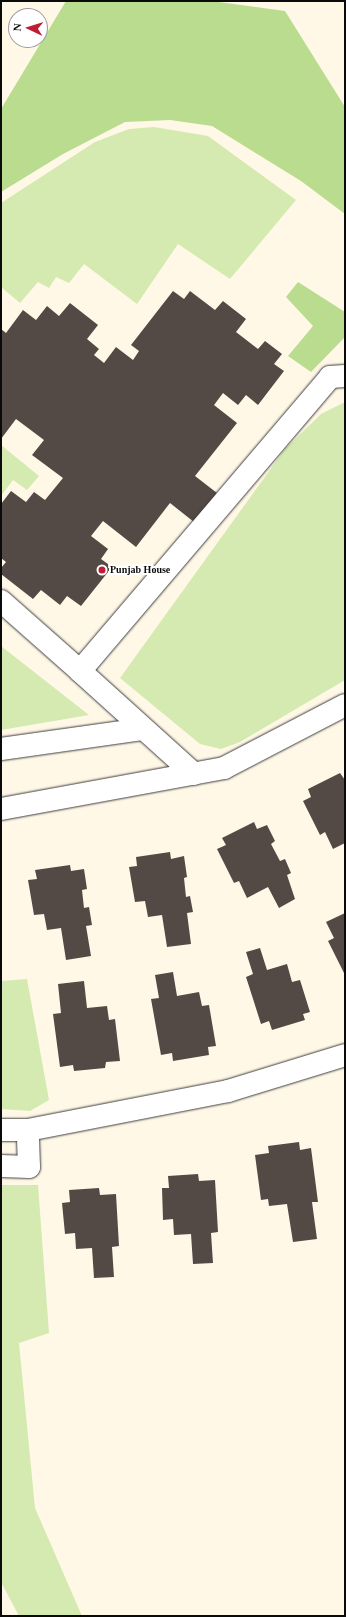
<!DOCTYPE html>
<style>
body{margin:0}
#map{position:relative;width:346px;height:1617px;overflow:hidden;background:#fff8e7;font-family:Georgia,serif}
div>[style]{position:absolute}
.green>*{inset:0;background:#d4eab0}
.forest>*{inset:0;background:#b9dc8f}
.building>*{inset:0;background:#534a46}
.roads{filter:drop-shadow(0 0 1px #3d3d3d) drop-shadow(0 0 1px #3d3d3d)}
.minor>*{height:22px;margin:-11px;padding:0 11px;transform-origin:11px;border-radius:11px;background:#fff}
.dots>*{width:11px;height:11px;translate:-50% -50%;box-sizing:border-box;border:2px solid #fff;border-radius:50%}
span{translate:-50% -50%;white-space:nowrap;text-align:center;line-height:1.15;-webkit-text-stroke:4px #fff;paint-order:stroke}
.poi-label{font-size:10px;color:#0a0a0a;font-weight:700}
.left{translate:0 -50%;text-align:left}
.frame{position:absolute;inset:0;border:2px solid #0a0a0a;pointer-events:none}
.north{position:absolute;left:8px;top:8px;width:40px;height:40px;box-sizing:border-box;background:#fff;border:1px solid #9d9d9d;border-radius:50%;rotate:274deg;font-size:11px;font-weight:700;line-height:16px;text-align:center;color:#0a0a0a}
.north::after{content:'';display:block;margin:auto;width:14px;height:18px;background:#bf1d35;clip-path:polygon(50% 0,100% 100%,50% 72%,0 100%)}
</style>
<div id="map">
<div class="green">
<div style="clip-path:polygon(154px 127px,208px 136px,296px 200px,230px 279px,178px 244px,137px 304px,84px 264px,69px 283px,56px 277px,49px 288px,38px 282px,20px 303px,1px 287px,1px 203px,95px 142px,129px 129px)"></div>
<div style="clip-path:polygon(345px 402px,345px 680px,240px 742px,221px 749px,200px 744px,120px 678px,285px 449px,321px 414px)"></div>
<div style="clip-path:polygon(1px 445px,39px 476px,27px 490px,13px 480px,1px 496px)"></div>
<div style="clip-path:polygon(1px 646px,89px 715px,1px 730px)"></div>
<div style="clip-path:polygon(27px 979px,49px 1100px,30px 1111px,1px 1109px,1px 981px)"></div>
<div style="clip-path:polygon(1px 1185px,38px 1185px,49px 1333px,19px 1343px,35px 1508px,82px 1616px,19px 1616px,1px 1582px)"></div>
</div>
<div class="forest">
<div style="clip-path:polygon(66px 1px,211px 1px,285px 11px,345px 107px,345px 214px,301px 181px,212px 126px,170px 120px,125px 122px,63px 154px,1px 192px,1px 109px)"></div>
<div style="clip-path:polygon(298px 282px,345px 312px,345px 337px,311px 372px,288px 356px,313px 326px,286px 297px)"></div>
</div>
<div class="building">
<div style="clip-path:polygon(173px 291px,184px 299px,190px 291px,215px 310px,223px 301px,246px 319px,236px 332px,258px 349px,265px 341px,282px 354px,274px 364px,284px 371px,258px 405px,246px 395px,238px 405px,223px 393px,214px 405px,237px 423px,195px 476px,217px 493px,194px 522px,170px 503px,136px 547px,103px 521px,91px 536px,108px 549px,101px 559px,112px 567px,81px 606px,67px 596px,60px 605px,41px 590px,33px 599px,1px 574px,1px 568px,6px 562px,1px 558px,1px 504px,11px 491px,26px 502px,34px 492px,45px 500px,63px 478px,32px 455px,44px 440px,16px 419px,1px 439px,1px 329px,6px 333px,23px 310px,36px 320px,47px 306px,59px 316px,70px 303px,98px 325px,87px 339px,99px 349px,94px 355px,104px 363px,116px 347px,133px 360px,139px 351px,131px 345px)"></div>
<div style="clip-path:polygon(340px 773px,345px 780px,345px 843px,333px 849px,325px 832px,320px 835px,303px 801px,311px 797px,308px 789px)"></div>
<div style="clip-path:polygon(254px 822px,257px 829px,267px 825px,275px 841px,271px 844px,280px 861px,285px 859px,291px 873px,287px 875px,295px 899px,279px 908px,268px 887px,247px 898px,239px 881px,234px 883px,217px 849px,226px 845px,222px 838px)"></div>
<div style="clip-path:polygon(170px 852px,171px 859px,184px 856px,187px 877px,184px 878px,186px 897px,190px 896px,193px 912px,187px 913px,191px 944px,167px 947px,162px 915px,148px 917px,145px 901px,135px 902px,129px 867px,137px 866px,136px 857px)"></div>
<div style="clip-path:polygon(70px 865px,71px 871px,84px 869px,87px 889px,82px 890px,84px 908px,89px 907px,92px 925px,86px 926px,91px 956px,66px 960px,61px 928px,47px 930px,44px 914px,34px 915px,28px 880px,37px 879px,35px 870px)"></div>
<div style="clip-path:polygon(345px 913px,345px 975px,328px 941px,334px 938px,326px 922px)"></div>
<div style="clip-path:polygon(260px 948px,267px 970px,287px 964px,292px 982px,300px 980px,310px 1012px,303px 1014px,305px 1020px,272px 1030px,269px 1021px,261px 1024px,246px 977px,253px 974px,246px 952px)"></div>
<div style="clip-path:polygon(173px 972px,177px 996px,199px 992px,202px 1006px,209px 1005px,216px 1046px,208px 1047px,209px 1055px,173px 1061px,172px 1053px,161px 1055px,151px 999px,159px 998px,155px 975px)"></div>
<div style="clip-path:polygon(84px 981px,87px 1008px,107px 1006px,109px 1020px,115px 1019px,120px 1061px,106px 1062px,105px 1068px,74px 1071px,73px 1065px,60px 1067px,53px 1014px,61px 1013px,58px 984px)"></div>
<div style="clip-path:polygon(299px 1142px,300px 1150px,311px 1148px,318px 1202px,312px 1202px,317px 1239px,293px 1242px,287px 1204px,269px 1206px,268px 1199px,261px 1200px,255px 1155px,269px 1153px,268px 1146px)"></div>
<div style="clip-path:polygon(198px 1174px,199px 1181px,215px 1180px,218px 1232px,211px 1233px,213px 1263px,193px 1264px,191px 1234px,174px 1235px,173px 1219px,163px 1220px,162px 1188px,169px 1188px,168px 1176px)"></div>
<div style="clip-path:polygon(99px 1188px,100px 1195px,116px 1194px,119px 1246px,112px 1247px,114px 1277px,94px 1278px,92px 1248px,76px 1249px,75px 1233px,65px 1234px,62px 1203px,70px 1202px,69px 1190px)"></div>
</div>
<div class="roads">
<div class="minor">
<div style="left:1px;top:601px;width:106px;rotate:41.5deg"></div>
<div style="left:1px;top:749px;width:144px;rotate:-8deg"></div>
<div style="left:194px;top:774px;width:154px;rotate:-137.9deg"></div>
<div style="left:80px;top:671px;width:386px;rotate:-49.6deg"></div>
<div style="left:330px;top:377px;width:15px;rotate:-4deg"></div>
<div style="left:1px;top:809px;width:227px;rotate:-10.4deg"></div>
<div style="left:224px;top:768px;width:136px;rotate:-27.5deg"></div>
<div style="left:1px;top:1130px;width:27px"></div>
<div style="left:28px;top:1130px;width:204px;rotate:-11deg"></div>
<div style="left:228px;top:1091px;width:122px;rotate:-17.1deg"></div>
<div style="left:1px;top:1166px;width:28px;rotate:2deg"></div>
<div style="left:29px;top:1167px;width:37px;rotate:-92deg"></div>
</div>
</div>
<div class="dots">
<div style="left:102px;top:570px;background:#bf1d35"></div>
</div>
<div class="poi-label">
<span class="left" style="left:110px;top:570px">Punjab House</span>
</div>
<div class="frame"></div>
<div class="north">N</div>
</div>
